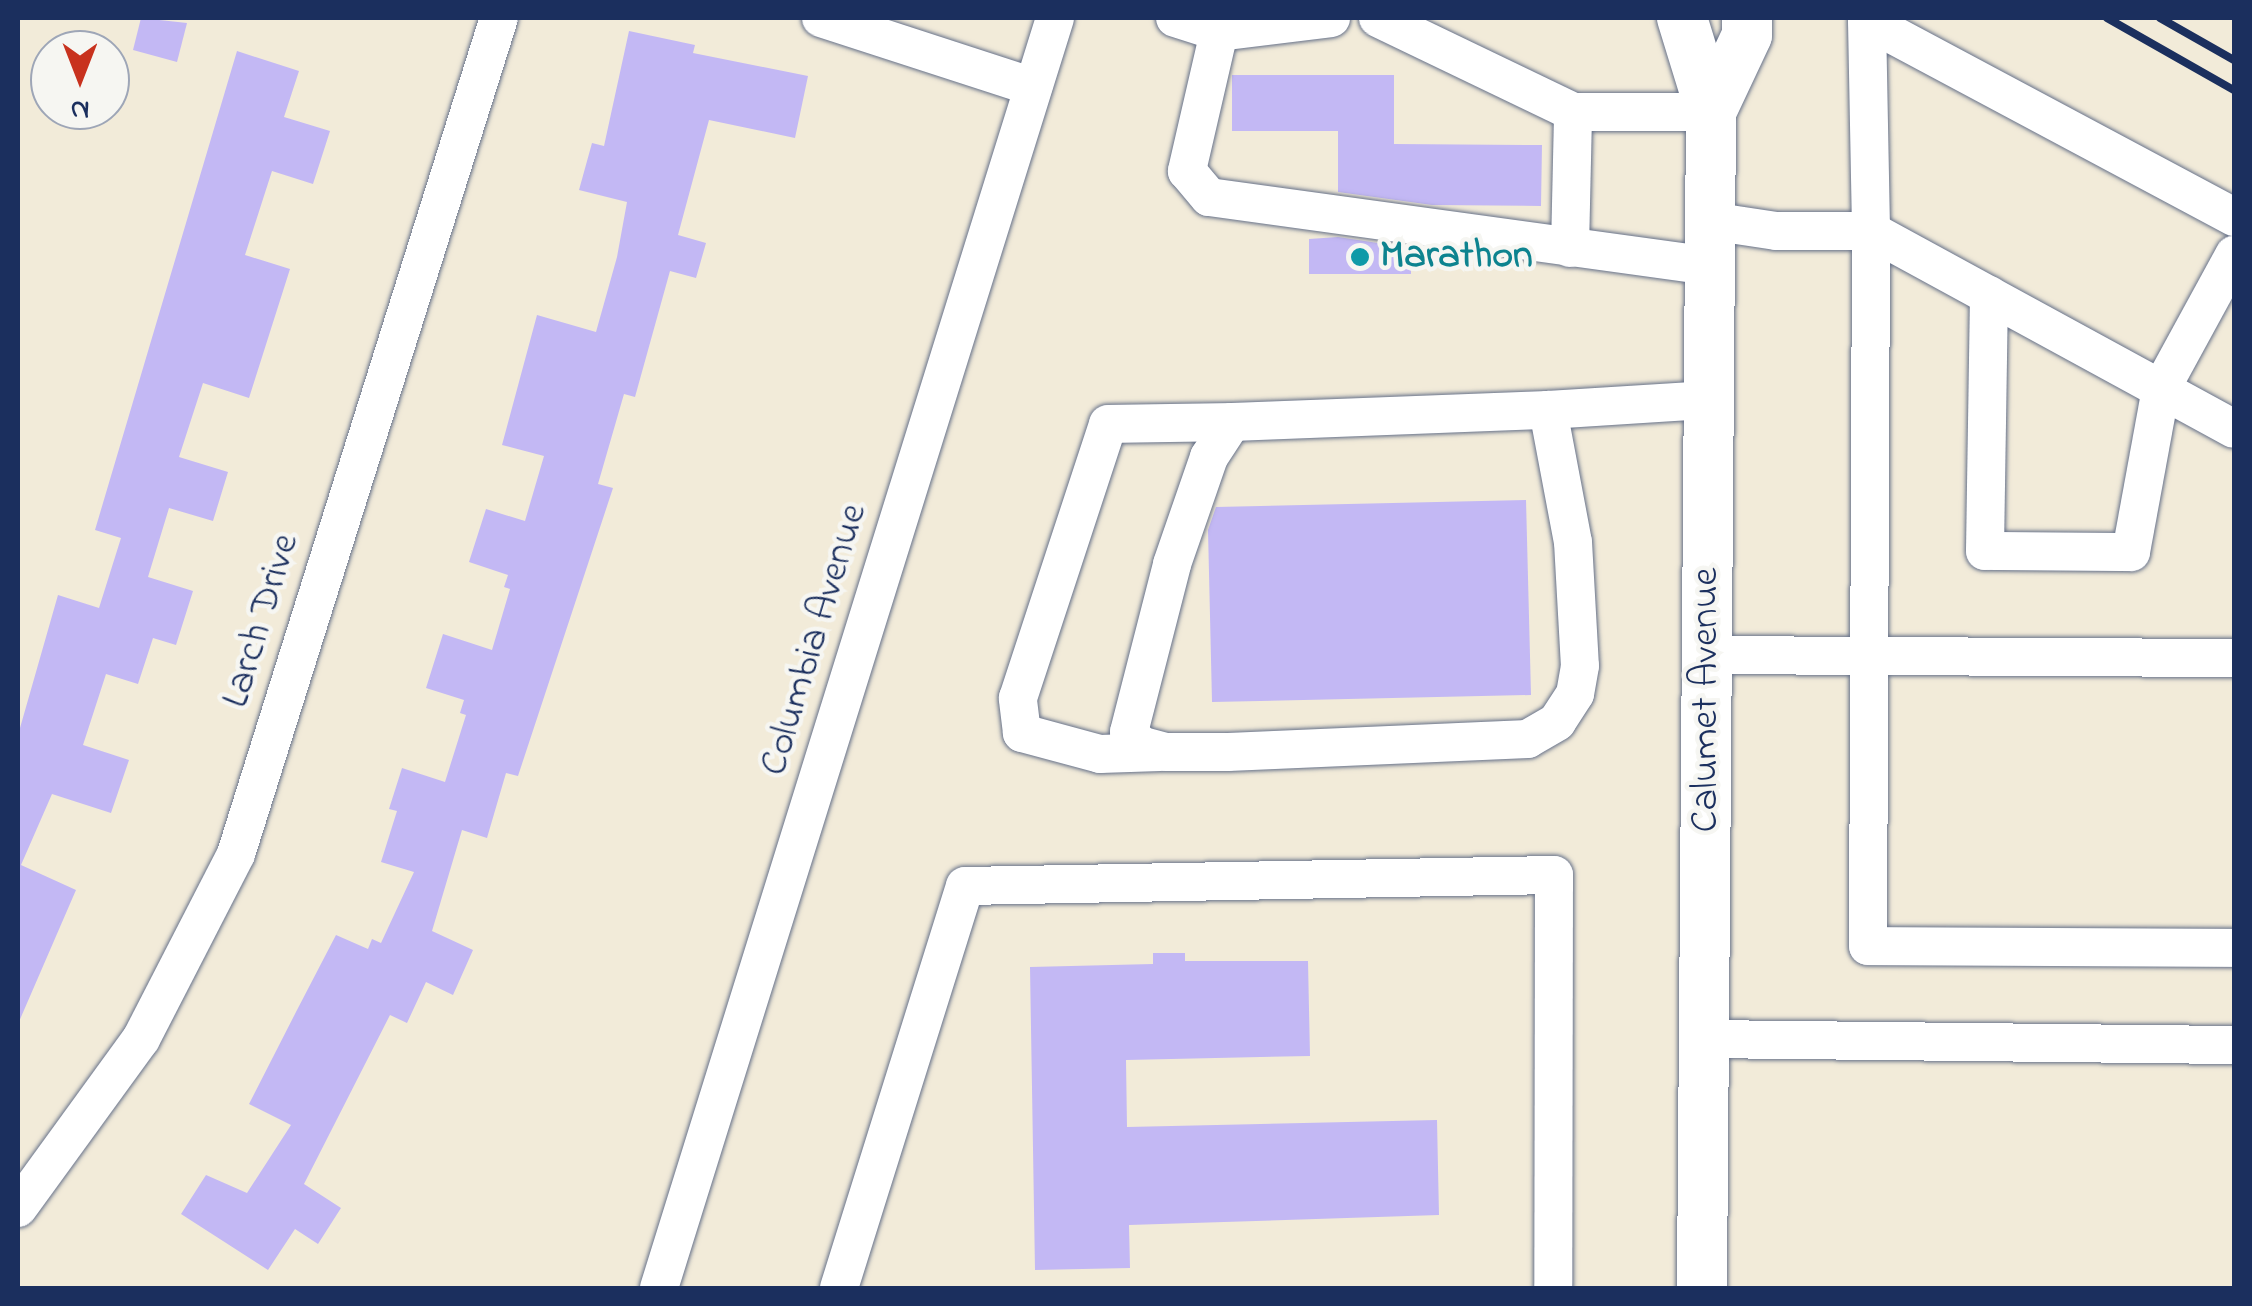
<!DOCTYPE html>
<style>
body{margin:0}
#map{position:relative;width:2252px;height:1306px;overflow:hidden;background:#f2ebd9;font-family:"Indie Flower",sans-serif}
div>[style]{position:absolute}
.building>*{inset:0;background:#c3b8f4}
.roads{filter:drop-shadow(0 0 2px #667189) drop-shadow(0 0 2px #667189)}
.minor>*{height:38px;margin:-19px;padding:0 19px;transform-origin:19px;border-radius:19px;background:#fff}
.major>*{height:50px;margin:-25px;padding:0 25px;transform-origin:25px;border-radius:25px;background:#fff}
.rail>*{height:8px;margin:-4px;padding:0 4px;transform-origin:4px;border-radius:4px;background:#1b2f5e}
.dots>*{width:28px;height:28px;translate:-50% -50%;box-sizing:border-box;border:5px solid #f6f6f2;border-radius:50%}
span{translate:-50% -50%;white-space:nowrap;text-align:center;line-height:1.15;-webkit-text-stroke:9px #f6f6f2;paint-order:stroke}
.culture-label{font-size:40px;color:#0d838f;font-weight:700}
.left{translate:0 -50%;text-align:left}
.street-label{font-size:40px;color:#1b2f5e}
.frame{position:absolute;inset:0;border:20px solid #1b2f5e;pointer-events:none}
.north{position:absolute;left:30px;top:30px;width:100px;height:100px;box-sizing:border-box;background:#f6f6f2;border:2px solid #9ea6b7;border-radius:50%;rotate:180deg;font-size:28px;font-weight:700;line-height:40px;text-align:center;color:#1b2f5e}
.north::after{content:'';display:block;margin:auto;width:35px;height:45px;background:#c8321e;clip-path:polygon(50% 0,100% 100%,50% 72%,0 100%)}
</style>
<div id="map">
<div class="building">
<div style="clip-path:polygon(141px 18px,187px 23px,177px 62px,133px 50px)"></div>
<div style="clip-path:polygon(629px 31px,695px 45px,693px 53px,808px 76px,795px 138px,709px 120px,678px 235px,706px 243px,696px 278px,670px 271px,635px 397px,624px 394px,598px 484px,613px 488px,518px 776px,506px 773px,487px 838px,462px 830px,432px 931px,473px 950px,453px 995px,426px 982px,407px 1023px,390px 1015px,304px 1184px,341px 1208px,318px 1244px,295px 1229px,268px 1270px,181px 1214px,206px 1175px,247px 1193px,291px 1125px,249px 1104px,297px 1010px,336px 935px,368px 949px,372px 939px,381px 943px,414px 872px,381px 862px,397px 811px,389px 809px,402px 768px,445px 782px,466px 715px,460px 713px,464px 700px,426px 688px,443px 634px,492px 650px,510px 589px,504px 587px,508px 575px,469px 562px,486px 509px,525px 521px,544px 456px,502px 445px,537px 315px,596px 332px,617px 257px,627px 202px,579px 190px,592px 143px,604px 146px)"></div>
<div style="clip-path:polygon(237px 51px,299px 71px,284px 117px,330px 131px,313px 184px,272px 171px,245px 255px,290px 269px,249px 398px,203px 383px,179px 457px,228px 472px,213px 521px,169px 508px,148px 577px,193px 591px,176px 645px,153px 638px,138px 684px,106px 674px,83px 745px,129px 760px,111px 813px,52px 794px,21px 865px,76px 890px,18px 1024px,18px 735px,58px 595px,99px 608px,121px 538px,95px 530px)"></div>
<div style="clip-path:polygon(1232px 75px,1394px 75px,1394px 144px,1542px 145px,1541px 206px,1432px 205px,1338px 192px,1338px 131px,1232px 131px)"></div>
<div style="clip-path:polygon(1338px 237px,1411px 248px,1411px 274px,1309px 274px,1309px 239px)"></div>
<div style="clip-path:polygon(1526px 500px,1531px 695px,1212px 702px,1208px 530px,1216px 507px)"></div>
<div style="clip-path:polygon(1153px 953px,1185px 953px,1185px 961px,1308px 961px,1310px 1056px,1126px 1060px,1127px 1127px,1437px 1120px,1439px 1215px,1129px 1225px,1130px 1268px,1035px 1270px,1030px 967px,1153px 964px)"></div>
</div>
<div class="roads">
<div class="minor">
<div style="left:821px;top:18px;width:223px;rotate:18deg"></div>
<div style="left:1175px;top:18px;width:46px;rotate:17.7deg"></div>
<div style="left:1219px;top:32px;width:113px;rotate:-7.1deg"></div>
<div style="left:1378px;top:18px;width:216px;rotate:25.7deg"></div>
<div style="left:1219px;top:32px;width:143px;rotate:103deg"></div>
<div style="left:1187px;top:171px;width:34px;rotate:50deg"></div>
<div style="left:1209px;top:197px;width:506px;rotate:7.84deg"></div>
<div style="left:2234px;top:217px;width:416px;rotate:-151.9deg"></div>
<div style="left:1867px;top:21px;width:210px;rotate:88.9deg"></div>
<div style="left:1871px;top:231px;width:413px;rotate:28.6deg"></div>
<div style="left:1710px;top:221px;width:67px;rotate:8.6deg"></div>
<div style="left:1776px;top:231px;width:95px"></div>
<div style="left:1871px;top:231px;width:715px;rotate:90.24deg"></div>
<div style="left:1868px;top:946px;width:366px;rotate:0.3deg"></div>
<div style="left:1570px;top:248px;width:136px;rotate:-88.7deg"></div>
<div style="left:1573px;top:112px;width:138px"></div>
<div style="left:1989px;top:295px;width:256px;rotate:90.9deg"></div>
<div style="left:1985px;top:551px;width:146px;rotate:0.4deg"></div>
<div style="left:2131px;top:552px;width:166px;rotate:-79.6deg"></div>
<div style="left:2161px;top:389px;width:153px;rotate:-61.4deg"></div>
<div style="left:1548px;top:410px;width:134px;rotate:79.3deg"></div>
<div style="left:1573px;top:542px;width:124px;rotate:86.8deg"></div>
<div style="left:1580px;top:666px;width:28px;rotate:100deg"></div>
<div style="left:1575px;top:694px;width:33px;rotate:123deg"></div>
<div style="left:1557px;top:722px;width:34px;rotate:150deg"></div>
<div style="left:1528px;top:739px;width:300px;rotate:177.5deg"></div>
<div style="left:1228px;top:752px;width:62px;rotate:180deg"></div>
<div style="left:1166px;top:752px;width:27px;rotate:-165deg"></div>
<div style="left:1140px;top:745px;width:17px;rotate:-130deg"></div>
<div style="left:1129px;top:732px;width:173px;rotate:-75.6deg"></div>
<div style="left:1172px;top:564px;width:113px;rotate:-70.9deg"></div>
<div style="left:1209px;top:457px;width:42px;rotate:-56.7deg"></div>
<div style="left:1232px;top:422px;width:316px;rotate:-2.2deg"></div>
<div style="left:1548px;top:410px;width:161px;rotate:-3.6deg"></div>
<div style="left:1707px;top:655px;width:527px;rotate:0.33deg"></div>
<div style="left:1160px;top:752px;width:60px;rotate:178.1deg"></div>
<div style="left:1100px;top:754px;width:81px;rotate:-164.9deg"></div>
<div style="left:1022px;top:733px;width:35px;rotate:-97deg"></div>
<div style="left:1018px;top:698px;width:288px;rotate:-71.8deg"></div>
<div style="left:1108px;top:424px;width:124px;rotate:-0.9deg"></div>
<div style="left:1704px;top:1039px;width:530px;rotate:0.65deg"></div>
<div style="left:18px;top:1208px;width:209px;rotate:-54deg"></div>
<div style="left:141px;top:1039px;width:208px;rotate:-62.8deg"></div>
<div style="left:236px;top:854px;width:876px;rotate:-72.54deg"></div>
<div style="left:659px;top:1288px;width:1330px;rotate:-72.68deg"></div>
<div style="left:839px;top:1288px;width:421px;rotate:-72.6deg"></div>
<div style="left:965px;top:886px;width:589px;rotate:-1.07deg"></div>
<div style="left:1554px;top:875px;width:413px;rotate:90.1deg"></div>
</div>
<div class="major">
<div style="left:1682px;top:18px;width:98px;rotate:72.9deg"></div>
<div style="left:1711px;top:112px;width:1176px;rotate:90.44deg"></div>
<div style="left:1711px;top:112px;width:85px;rotate:-64.9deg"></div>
<div style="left:1747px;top:35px;width:17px;rotate:-90deg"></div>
</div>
</div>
<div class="rail">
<div style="left:2107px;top:18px;width:146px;rotate:29.6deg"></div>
<div style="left:2160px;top:18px;width:85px;rotate:29.6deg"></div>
</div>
<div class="dots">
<div style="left:1360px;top:257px;background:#0f9aa8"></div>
</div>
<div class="culture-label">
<span class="left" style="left:1380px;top:257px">Marathon</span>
</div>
<div class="street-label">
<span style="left:262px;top:621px;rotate:-73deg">Larch Drive</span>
<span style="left:815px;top:640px;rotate:-73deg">Columbia Avenue</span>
<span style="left:1707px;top:700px;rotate:-90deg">Calumet Avenue</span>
</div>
<div class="frame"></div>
<div class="north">N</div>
</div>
